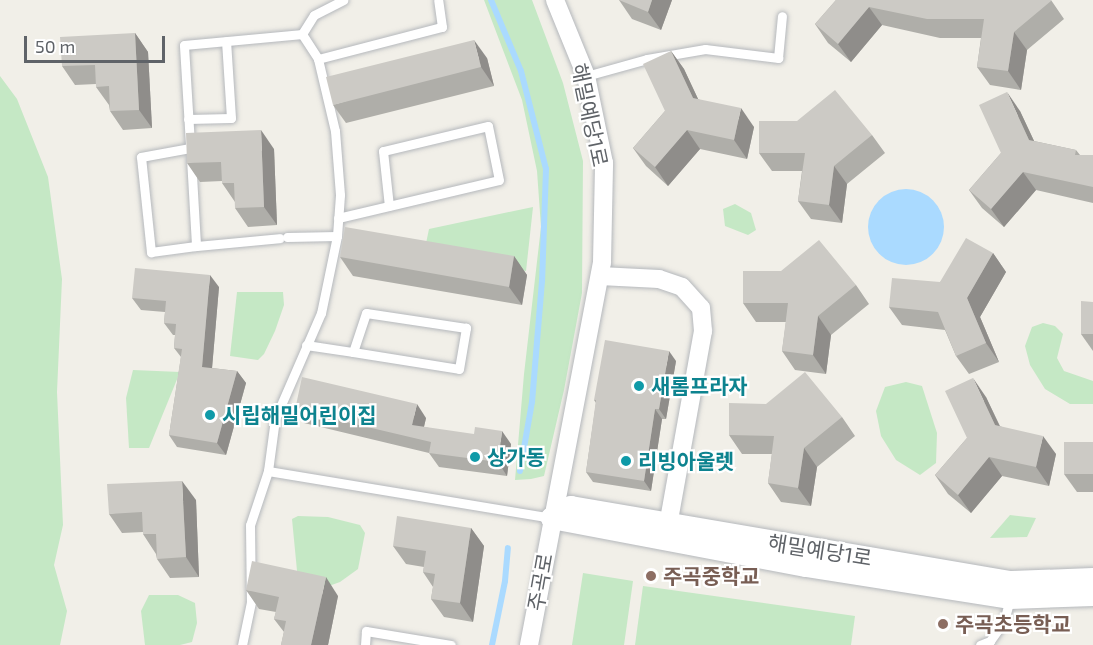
<!DOCTYPE html>
<meta charset="utf-8">
<style>
body{margin:0}
#map{position:relative;width:1093px;height:645px;overflow:hidden;background:#f1efe8;font-family:"Exo 2","Noto Sans KR",sans-serif}
div>[style]{position:absolute}
.green>*{inset:0;background:#c5e8c5}
.water>*{inset:0;background:#aadaff}
.round{border-radius:50%}
.stream>*{height:6px;margin:-3px;padding:0 3px;transform-origin:3px;border-radius:3px;background:#aadaff}
.roads{filter:drop-shadow(0 0 2px #b5b8bc) drop-shadow(0 0 2px #b5b8bc)}
.service>*{height:9px;margin:-4.5px;padding:0 4.5px;transform-origin:4.5px;border-radius:4.5px;background:#fff}
.minor>*{height:18px;margin:-9px;padding:0 9px;transform-origin:9px;border-radius:9px;background:#fff}
.tertiary>*{height:22px;margin:-11px;padding:0 11px;transform-origin:11px;border-radius:11px;background:#fff}
.wall>*{inset:0;background:#afaea9}
.shaded-wall>*{inset:0;background:#8f8d8a}
.building>*{inset:0;background:#cccac5}
.dots>*{width:16px;height:16px;translate:-50% -50%;box-sizing:border-box;border:3px solid #fff;border-radius:50%}
span{translate:-50% -50%;white-space:nowrap;text-align:center;line-height:1.15;-webkit-text-stroke:4.5px #fff;paint-order:stroke}
.street-label{font-size:21px;color:#5f6368}
.culture-label{font-size:21px;color:#0d838f;font-weight:700}
.left{translate:0 -50%;text-align:left}
.education-label{font-size:21px;color:#785e54;font-weight:700}
.scale{position:absolute;left:24px;top:36px;width:141px;height:27px;box-sizing:border-box;border:3px solid #5f6368;border-top:0;padding-left:8px;font-size:18px;line-height:21px;white-space:nowrap;color:#5f6368;-webkit-text-stroke:4px #fff;paint-order:stroke}
</style>
<div id="map">
<div class="green">
<div style="clip-path:polygon(484px 0,532px 0,563px 83px,583px 161px,582px 293px,564px 390px,544px 476px,531px 479px,515px 480px,524px 374px,541px 227px,537px 171px,522px 100px)"></div>
<div style="clip-path:polygon(0 76px,17px 99px,48px 177px,62px 279px,57px 392px,63px 525px,54px 565px,67px 611px,60px 645px,0 645px)"></div>
<div style="clip-path:polygon(735px 204px,751px 213px,756px 230px,748px 235px,725px 226px,723px 209px)"></div>
<div style="clip-path:polygon(533px 207px,526px 271px,424px 253px,429px 229px)"></div>
<div style="clip-path:polygon(237px 292px,283px 292px,284px 305px,275px 331px,264px 354px,258px 360px,230px 356px)"></div>
<div style="clip-path:polygon(1043px 323px,1055px 326px,1063px 334px,1057px 358px,1064px 371px,1093px 381px,1093px 404px,1070px 404px,1045px 389px,1030px 365px,1025px 346px,1032px 327px)"></div>
<div style="clip-path:polygon(133px 370px,180px 372px,149px 448px,129px 448px,126px 398px)"></div>
<div style="clip-path:polygon(906px 382px,922px 386px,937px 433px,936px 463px,920px 475px,896px 460px,881px 436px,876px 411px,885px 387px)"></div>
<div style="clip-path:polygon(1010px 515px,1036px 518px,1027px 537px,990px 538px)"></div>
<div style="clip-path:polygon(298px 516px,328px 517px,360px 525px,365px 533px,358px 569px,340px 582px,326px 587px,298px 581px,292px 519px)"></div>
<div style="clip-path:polygon(583px 573px,633px 581px,624px 645px,572px 645px)"></div>
<div style="clip-path:polygon(643px 586px,855px 616px,851px 645px,635px 645px)"></div>
<div style="clip-path:polygon(149px 595px,178px 595px,195px 603px,197px 623px,192px 642px,180px 645px,145px 645px,141px 611px)"></div>
</div>
<div class="water">
<div class="round" style="left:868px;top:189px;width:76px;height:76px"></div>
</div>
<div class="stream">
<div style="left:491px;top:0;width:77px;rotate:67.1deg"></div>
<div style="left:521px;top:71px;width:101px;rotate:75.7deg"></div>
<div style="left:546px;top:169px;width:112px;rotate:92deg"></div>
<div style="left:542px;top:281px;width:121px;rotate:94.7deg"></div>
<div style="left:532px;top:402px;width:70px;rotate:99.9deg"></div>
<div style="left:492px;top:645px;width:65px;rotate:-78.5deg"></div>
<div style="left:505px;top:581px;width:33px;rotate:-85deg"></div>
</div>
<div class="roads">
<div class="service">
<div style="left:302px;top:34px;width:22px;rotate:-58deg"></div>
<div style="left:314px;top:15px;width:33px;rotate:-27deg"></div>
<div style="left:318px;top:59px;width:128px;rotate:-14.5deg"></div>
<div style="left:442px;top:27px;width:27px;rotate:-98deg"></div>
<div style="left:586px;top:76px;width:63px;rotate:-15.6deg"></div>
<div style="left:647px;top:59px;width:59px;rotate:-9.8deg"></div>
<div style="left:705px;top:49px;width:74px;rotate:7deg"></div>
<div style="left:778px;top:58px;width:42px;rotate:-84.6deg"></div>
<div style="left:188px;top:119px;width:43px;rotate:-1.3deg"></div>
<div style="left:231px;top:118px;width:77px;rotate:-93.7deg"></div>
<div style="left:190px;top:144px;width:99px;rotate:-93.5deg"></div>
<div style="left:184px;top:45px;width:119px;rotate:-5.3deg"></div>
<div style="left:302px;top:34px;width:30px;rotate:57deg"></div>
<div style="left:318px;top:59px;width:74px;rotate:76.7deg"></div>
<div style="left:335px;top:131px;width:64px;rotate:85.5deg"></div>
<div style="left:340px;top:195px;width:41px;rotate:94.2deg"></div>
<div style="left:337px;top:236px;width:79px;rotate:101.7deg"></div>
<div style="left:321px;top:313px;width:116px;rotate:113.5deg"></div>
<div style="left:275px;top:419px;width:52px;rotate:97.7deg"></div>
<div style="left:268px;top:471px;width:57px;rotate:108.4deg"></div>
<div style="left:250px;top:525px;width:77px;rotate:89.3deg"></div>
<div style="left:251px;top:602px;width:44px;rotate:101.8deg"></div>
<div style="left:190px;top:148px;width:50px;rotate:169.6deg"></div>
<div style="left:141px;top:157px;width:96px;rotate:84deg"></div>
<div style="left:151px;top:252px;width:45px;rotate:-7.6deg"></div>
<div style="left:191px;top:158px;width:88px;rotate:86.7deg"></div>
<div style="left:196px;top:246px;width:84px;rotate:-5.4deg"></div>
<div style="left:338px;top:218px;width:165px;rotate:-13.3deg"></div>
<div style="left:499px;top:180px;width:55px;rotate:-101.5deg"></div>
<div style="left:488px;top:126px;width:108px;rotate:166.6deg"></div>
<div style="left:383px;top:151px;width:55px;rotate:83.8deg"></div>
<div style="left:287px;top:237px;width:50px;rotate:-1.1deg"></div>
<div style="left:306px;top:345px;width:48px;rotate:8.5deg"></div>
<div style="left:353px;top:352px;width:107px;rotate:9.1deg"></div>
<div style="left:459px;top:369px;width:42px;rotate:-80.3deg"></div>
<div style="left:466px;top:328px;width:101px;rotate:-171.5deg"></div>
<div style="left:366px;top:313px;width:41px;rotate:108.4deg"></div>
<div style="left:268px;top:471px;width:288px;rotate:9.4deg"></div>
<div style="left:365px;top:645px;width:14px;rotate:-86deg"></div>
<div style="left:366px;top:631px;width:86px;rotate:9.4deg"></div>
<div style="left:980px;top:645px;width:11px;rotate:-22deg"></div>
<div style="left:990px;top:641px;width:24px;rotate:-55deg"></div>
<div style="left:1004px;top:621px;width:23px;rotate:-75deg"></div>
</div>
<div class="minor">
<div style="left:600px;top:276px;width:59px;rotate:2.9deg"></div>
<div style="left:659px;top:279px;width:24px;rotate:19deg"></div>
<div style="left:682px;top:287px;width:28px;rotate:48deg"></div>
<div style="left:701px;top:308px;width:23px;rotate:85deg"></div>
<div style="left:703px;top:331px;width:208px;rotate:100.2deg"></div>
<div style="left:529px;top:645px;width:390px;rotate:-79.2deg"></div>
<div style="left:602px;top:262px;width:99px;rotate:-88.8deg"></div>
<div style="left:604px;top:163px;width:89px;rotate:-101.7deg"></div>
<div style="left:586px;top:76px;width:82px;rotate:-112.2deg"></div>
</div>
<div class="tertiary">
<div style="left:552px;top:518px;width:22px;rotate:-30deg"></div>
<div style="left:571px;top:507px;width:447px;rotate:9.7deg"></div>
<div style="left:1012px;top:582px;width:81px;rotate:-2.1deg"></div>
<div style="left:552px;top:518px;width:258px;rotate:10.7deg"></div>
<div style="left:806px;top:566px;width:206px;rotate:8.9deg"></div>
<div style="left:1010px;top:598px;width:83px;rotate:-2.1deg"></div>
</div>
</div>
<div class="wall">
<div style="clip-path:polygon(619px 0,672px 0,661px 30px,632px 19px)"></div>
<div style="clip-path:polygon(836px 0,1051px 0,1064px 19px,1027px 50px,1021px 90px,990px 85px,977px 67px,981px 38px,940px 38px,882px 25px,851px 62px,828px 43px,815px 24px)"></div>
<div style="clip-path:polygon(135px 33px,148px 52px,152px 128px,123px 130px,110px 111px,109px 105px,96px 87px,96px 84px,75px 85px,62px 66px)"></div>
<div style="clip-path:polygon(671px 51px,684px 69px,698px 99px,754px 127px,747px 159px,700px 149px,668px 186px,646px 166px,633px 148px,665px 111px)"></div>
<div style="clip-path:polygon(487px 58px,494px 86px,346px 123px,333px 105px)"></div>
<div style="clip-path:polygon(1020px 111px,1034px 141px,1076px 150px,1080px 155px,1093px 155px,1093px 203px,1036px 190px,1004px 227px,982px 208px,969px 190px,1001px 153px)"></div>
<div style="clip-path:polygon(872px 135px,885px 153px,847px 184px,842px 223px,811px 219px,798px 201px,802px 171px,772px 171px,759px 153px)"></div>
<div style="clip-path:polygon(274px 149px,277px 225px,248px 227px,235px 208px,235px 202px,222px 183px,222px 181px,200px 182px,187px 163px)"></div>
<div style="clip-path:polygon(993px 253px,1006px 272px,980px 317px,999px 362px,969px 374px,956px 356px,945px 330px,902px 325px,889px 307px,940px 282px)"></div>
<div style="clip-path:polygon(514px 256px,527px 275px,522px 305px,353px 276px,340px 257px)"></div>
<div style="clip-path:polygon(781px 271px,856px 285px,869px 304px,831px 335px,826px 374px,795px 370px,782px 351px,786px 322px,756px 322px,743px 303px)"></div>
<div style="clip-path:polygon(219px 287px,212px 368px,237px 371px,246px 383px,226px 455px,177px 447px,169px 435px,181px 357px,174px 348px,175px 335px,173px 335px,164px 323px,165px 312px,141px 310px,132px 298px)"></div>
<div style="clip-path:polygon(1093px 302px,1093px 351px,1081px 334px)"></div>
<div style="clip-path:polygon(676px 361px,666px 419px,662px 419px,651px 491px,593px 482px,586px 472px,596px 403px,594px 400px)"></div>
<div style="clip-path:polygon(986px 397px,1000px 426px,1056px 454px,1049px 486px,1002px 476px,971px 513px,948px 494px,935px 475px,967px 438px)"></div>
<div style="clip-path:polygon(295px 410px,426px 418px,424px 427px,511px 444px,507px 476px,439px 467px,429px 453px,304px 423px)"></div>
<div style="clip-path:polygon(842px 417px,855px 436px,817px 467px,811px 506px,781px 502px,768px 483px,772px 454px,742px 454px,729px 435px)"></div>
<div style="clip-path:polygon(1093px 442px,1093px 492px,1077px 492px,1064px 474px)"></div>
<div style="clip-path:polygon(196px 500px,199px 577px,170px 578px,157px 559px,156px 554px,143px 534px,143px 532px,122px 533px,109px 514px)"></div>
<div style="clip-path:polygon(471px 528px,484px 546px,473px 622px,444px 617px,431px 599px,433px 587px,423px 572px,424px 567px,406px 564px,393px 546px)"></div>
<div style="clip-path:polygon(246px 590px,338px 596px,328px 645px,281px 645px,284px 632px,274px 619px,276px 612px,259px 609px)"></div>
</div>
<div class="shaded-wall">
<div style="clip-path:polygon(652px 0,672px 0,661px 30px,648px 12px)"></div>
<div style="clip-path:polygon(869px 7px,882px 25px,851px 62px,838px 44px)"></div>
<div style="clip-path:polygon(1014px 32px,1027px 50px,1021px 90px,1008px 71px)"></div>
<div style="clip-path:polygon(135px 33px,148px 52px,152px 128px,139px 110px)"></div>
<div style="clip-path:polygon(474px 40px,487px 58px,494px 86px,481px 67px)"></div>
<div style="clip-path:polygon(671px 51px,684px 69px,706px 116px,693px 98px)"></div>
<div style="clip-path:polygon(1007px 92px,1020px 111px,1042px 158px,1029px 140px)"></div>
<div style="clip-path:polygon(741px 108px,754px 127px,747px 159px,734px 140px)"></div>
<div style="clip-path:polygon(261px 130px,274px 149px,277px 225px,264px 207px)"></div>
<div style="clip-path:polygon(687px 130px,700px 149px,668px 186px,655px 167px)"></div>
<div style="clip-path:polygon(834px 166px,847px 184px,842px 223px,829px 205px)"></div>
<div style="clip-path:polygon(1023px 172px,1036px 190px,1004px 227px,991px 209px)"></div>
<div style="clip-path:polygon(993px 253px,1006px 272px,980px 317px,999px 362px,986px 343px,967px 298px)"></div>
<div style="clip-path:polygon(514px 256px,527px 275px,522px 305px,509px 287px)"></div>
<div style="clip-path:polygon(210px 275px,219px 287px,211px 380px,202px 367px)"></div>
<div style="clip-path:polygon(818px 316px,831px 335px,826px 374px,813px 355px)"></div>
<div style="clip-path:polygon(669px 351px,676px 361px,666px 419px,659px 409px)"></div>
<div style="clip-path:polygon(237px 371px,246px 383px,226px 455px,217px 443px)"></div>
<div style="clip-path:polygon(973px 378px,986px 397px,1008px 444px,995px 425px)"></div>
<div style="clip-path:polygon(417px 404px,426px 418px,421px 439px,412px 425px)"></div>
<div style="clip-path:polygon(655px 409px,662px 419px,651px 491px,644px 481px)"></div>
<div style="clip-path:polygon(502px 431px,511px 444px,507px 476px,498px 462px)"></div>
<div style="clip-path:polygon(1043px 436px,1056px 454px,1049px 486px,1036px 467px)"></div>
<div style="clip-path:polygon(804px 448px,817px 467px,811px 506px,798px 488px)"></div>
<div style="clip-path:polygon(989px 457px,1002px 476px,971px 513px,958px 495px)"></div>
<div style="clip-path:polygon(182px 481px,196px 500px,199px 577px,186px 557px)"></div>
<div style="clip-path:polygon(471px 528px,484px 546px,473px 622px,460px 603px)"></div>
<div style="clip-path:polygon(326px 577px,338px 596px,328px 645px,311px 645px)"></div>
</div>
<div class="building">
<div style="clip-path:polygon(619px 0,652px 0,648px 12px)"></div>
<div style="clip-path:polygon(836px 0,1051px 0,1051px 1px,1014px 32px,1008px 71px,977px 67px,984px 19px,927px 19px,869px 7px,838px 44px,815px 24px)"></div>
<div style="clip-path:polygon(135px 33px,139px 110px,110px 111px,109px 86px,96px 87px,95px 65px,62px 66px,60px 37px)"></div>
<div style="clip-path:polygon(474px 40px,481px 67px,333px 105px,326px 77px)"></div>
<div style="clip-path:polygon(671px 51px,693px 98px,741px 108px,734px 140px,687px 130px,655px 167px,633px 148px,665px 111px,643px 64px)"></div>
<div style="clip-path:polygon(835px 90px,872px 135px,834px 166px,829px 205px,798px 201px,805px 153px,759px 153px,759px 121px,797px 121px)"></div>
<div style="clip-path:polygon(1007px 92px,1029px 140px,1076px 150px,1075px 155px,1093px 155px,1093px 187px,1023px 172px,991px 209px,969px 190px,1001px 153px,979px 105px)"></div>
<div style="clip-path:polygon(261px 130px,264px 207px,235px 208px,234px 183px,222px 183px,221px 162px,187px 163px,186px 133px)"></div>
<div style="clip-path:polygon(345px 227px,514px 256px,509px 287px,340px 257px)"></div>
<div style="clip-path:polygon(966px 238px,993px 253px,967px 298px,986px 343px,956px 356px,938px 312px,889px 307px,892px 278px,940px 282px)"></div>
<div style="clip-path:polygon(819px 240px,856px 285px,818px 316px,813px 355px,782px 351px,788px 303px,743px 303px,743px 271px,781px 271px)"></div>
<div style="clip-path:polygon(135px 268px,210px 275px,202px 367px,237px 371px,217px 443px,169px 435px,182px 349px,174px 348px,176px 324px,164px 323px,166px 301px,132px 298px)"></div>
<div style="clip-path:polygon(1081px 301px,1093px 302px,1093px 334px,1081px 334px)"></div>
<div style="clip-path:polygon(605px 340px,669px 351px,659px 409px,655px 409px,644px 481px,586px 472px,596px 400px,594px 400px)"></div>
<div style="clip-path:polygon(805px 372px,842px 417px,804px 448px,798px 488px,768px 483px,774px 436px,729px 435px,729px 403px,766px 404px)"></div>
<div style="clip-path:polygon(302px 377px,417px 404px,412px 425px,474px 434px,475px 427px,502px 431px,498px 462px,429px 453px,431px 442px,295px 410px)"></div>
<div style="clip-path:polygon(973px 378px,995px 425px,1043px 436px,1036px 467px,989px 457px,958px 495px,935px 475px,967px 438px,945px 391px)"></div>
<div style="clip-path:polygon(1064px 442px,1093px 442px,1093px 474px,1064px 474px)"></div>
<div style="clip-path:polygon(182px 481px,186px 557px,157px 559px,156px 534px,143px 534px,142px 512px,109px 514px,107px 484px)"></div>
<div style="clip-path:polygon(397px 516px,471px 528px,460px 603px,431px 599px,435px 574px,423px 572px,426px 551px,393px 546px)"></div>
<div style="clip-path:polygon(252px 561px,326px 577px,311px 645px,281px 645px,286px 621px,274px 619px,279px 597px,246px 590px)"></div>
</div>
<div class="dots">
<div style="left:639px;top:386px;background:#0f9aa8"></div>
<div style="left:210px;top:415px;background:#0f9aa8"></div>
<div style="left:475px;top:457px;background:#0f9aa8"></div>
<div style="left:626px;top:461px;background:#0f9aa8"></div>
<div style="left:651px;top:576px;background:#8d6e63"></div>
<div style="left:943px;top:624px;background:#8d6e63"></div>
</div>
<div class="street-label">
<span style="left:590px;top:115px;rotate:78deg">해밀예당1로</span>
<span style="left:820px;top:550px;rotate:9deg">해밀예당1로</span>
<span style="left:540px;top:582px;rotate:-80deg">주곡로</span>
</div>
<div class="culture-label">
<span class="left" style="left:651px;top:386px">새롬프라자</span>
<span class="left" style="left:222px;top:415px">시립해밀어린이집</span>
<span class="left" style="left:487px;top:457px">상가동</span>
<span class="left" style="left:638px;top:461px">리빙아울렛</span>
</div>
<div class="education-label">
<span class="left" style="left:663px;top:576px">주곡중학교</span>
<span class="left" style="left:955px;top:624px">주곡초등학교</span>
</div>
<div class="scale">50 m</div>
</div>
